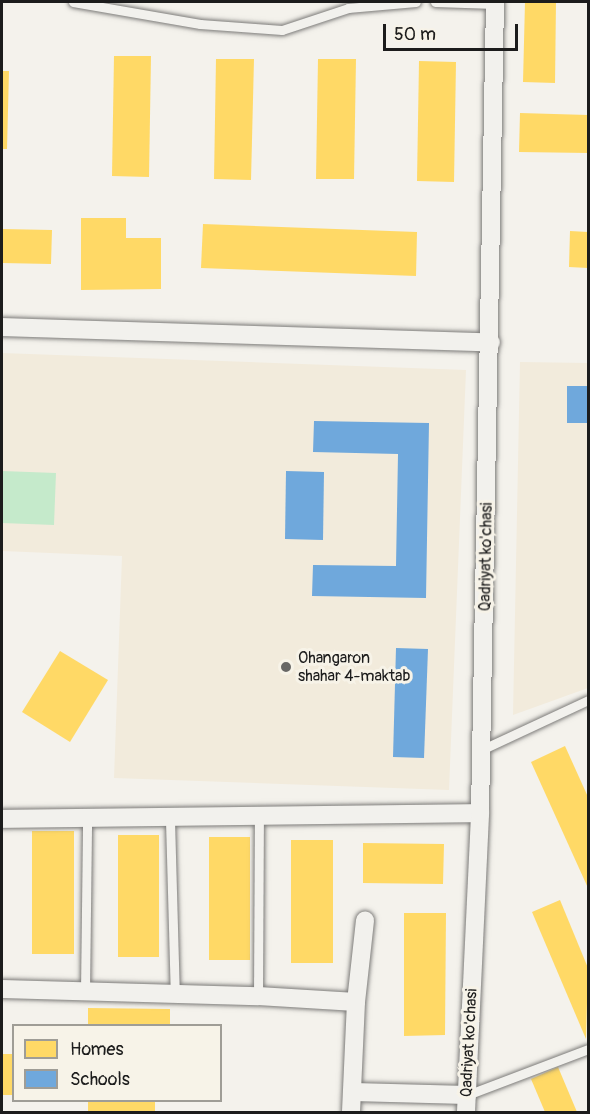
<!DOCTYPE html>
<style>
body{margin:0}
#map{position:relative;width:590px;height:1114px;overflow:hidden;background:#f4f2ec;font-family:Pangolin,sans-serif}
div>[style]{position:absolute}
.built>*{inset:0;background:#f2ebdc}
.green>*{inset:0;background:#c5eacb}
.homes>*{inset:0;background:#ffd966}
.schools>*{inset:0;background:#6fa8dc}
.roads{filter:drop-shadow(0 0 2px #7d7c7a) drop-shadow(0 0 2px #7d7c7a)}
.service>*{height:9px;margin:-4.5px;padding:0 4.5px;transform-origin:4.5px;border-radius:4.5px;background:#f2f1ed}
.minor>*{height:18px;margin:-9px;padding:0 9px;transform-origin:9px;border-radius:9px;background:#f2f1ed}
.dots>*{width:16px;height:16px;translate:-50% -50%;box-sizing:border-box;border:3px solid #f7f3e8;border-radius:50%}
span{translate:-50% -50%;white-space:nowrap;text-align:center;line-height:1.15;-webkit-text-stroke:6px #f7f3e8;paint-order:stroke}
.street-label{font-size:16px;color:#1c1c1c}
.poi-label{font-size:16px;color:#1c1c1c}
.left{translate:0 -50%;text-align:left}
.frame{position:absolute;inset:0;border:3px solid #1c1c1c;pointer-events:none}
.legend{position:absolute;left:12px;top:1024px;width:210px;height:78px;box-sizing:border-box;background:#f7f3e8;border:2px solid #9f9d96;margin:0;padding:8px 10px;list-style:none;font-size:18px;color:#1c1c1c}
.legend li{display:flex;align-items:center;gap:12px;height:30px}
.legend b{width:30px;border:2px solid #9f9d96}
.scale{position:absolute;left:383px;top:24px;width:135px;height:27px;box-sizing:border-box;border:3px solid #1c1c1c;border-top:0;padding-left:8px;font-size:18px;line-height:21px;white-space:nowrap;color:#1c1c1c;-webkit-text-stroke:4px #f7f3e8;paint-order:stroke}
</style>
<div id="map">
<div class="built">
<div style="clip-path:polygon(2px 353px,466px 370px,449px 790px,114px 778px,122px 556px,2px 551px)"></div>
<div style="clip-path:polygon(520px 362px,588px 363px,588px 688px,513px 715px)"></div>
</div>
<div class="green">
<div style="clip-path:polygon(2px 471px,56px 473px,54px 525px,2px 523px)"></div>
</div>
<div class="homes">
<div style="clip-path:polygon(525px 2px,556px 2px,555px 83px,523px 82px)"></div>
<div style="clip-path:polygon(114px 56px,151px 56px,149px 177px,112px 176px)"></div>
<div style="clip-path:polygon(216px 59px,254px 59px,251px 180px,214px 179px)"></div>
<div style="clip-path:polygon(318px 59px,356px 59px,354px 179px,316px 179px)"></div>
<div style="clip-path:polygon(419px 61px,456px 62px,454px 182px,417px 181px)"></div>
<div style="clip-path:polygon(2px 71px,9px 71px,7px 149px,2px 149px)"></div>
<div style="clip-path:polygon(520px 113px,588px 115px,588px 153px,519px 152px)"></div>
<div style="clip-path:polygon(81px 218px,126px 218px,126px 238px,161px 238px,161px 289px,81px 290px)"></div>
<div style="clip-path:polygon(203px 224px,417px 232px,416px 276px,201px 268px)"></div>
<div style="clip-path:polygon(2px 229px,52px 230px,51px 264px,2px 263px)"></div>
<div style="clip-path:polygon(570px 231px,588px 232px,588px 268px,569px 267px)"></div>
<div style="clip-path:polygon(60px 651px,108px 680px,70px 742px,22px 712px)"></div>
<div style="clip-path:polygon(565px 746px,588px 797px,588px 888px,531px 762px)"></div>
<div style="clip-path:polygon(32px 831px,74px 831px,74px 954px,32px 954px)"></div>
<div style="clip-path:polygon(118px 835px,159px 835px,159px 957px,118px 957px)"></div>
<div style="clip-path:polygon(209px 837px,250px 837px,250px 960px,209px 960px)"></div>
<div style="clip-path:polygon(291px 840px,333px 840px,333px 963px,291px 963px)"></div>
<div style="clip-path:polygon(363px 843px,444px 844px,443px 884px,363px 883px)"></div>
<div style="clip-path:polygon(560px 900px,588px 968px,586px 1039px,532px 912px)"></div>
<div style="clip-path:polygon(404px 913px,446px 913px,445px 1035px,404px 1036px)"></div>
<div style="clip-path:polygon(88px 1008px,170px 1009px,170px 1026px,88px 1026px)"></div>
<div style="clip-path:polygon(2px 1054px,14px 1054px,14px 1095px,2px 1095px)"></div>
<div style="clip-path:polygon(558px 1067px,577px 1112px,545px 1112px,531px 1079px)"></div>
<div style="clip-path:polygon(88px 1100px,155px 1100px,155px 1112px,88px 1112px)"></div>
</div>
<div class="schools">
<div style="clip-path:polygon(567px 386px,588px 386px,588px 423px,567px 423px)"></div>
<div style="clip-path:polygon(314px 421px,429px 423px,426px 598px,312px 596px,313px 565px,396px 566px,398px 454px,313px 452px)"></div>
<div style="clip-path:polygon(286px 471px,324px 472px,323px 540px,285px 539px)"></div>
<div style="clip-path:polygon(396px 648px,428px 649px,424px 758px,393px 757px)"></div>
</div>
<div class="roads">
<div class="service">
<div style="left:73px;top:2px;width:129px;rotate:9.8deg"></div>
<div style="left:200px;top:24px;width:82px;rotate:4.2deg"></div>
<div style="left:282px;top:30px;width:70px;rotate:-18.4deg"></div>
<div style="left:348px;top:8px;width:68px;rotate:-5deg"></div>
<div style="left:435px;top:2px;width:60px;rotate:1.9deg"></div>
<div style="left:481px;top:750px;width:118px;rotate:-25deg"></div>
<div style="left:170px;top:820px;width:175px;rotate:88.4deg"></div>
<div style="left:85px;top:992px;width:172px;rotate:-89.3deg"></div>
<div style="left:258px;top:996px;width:178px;rotate:-89.7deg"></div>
<div style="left:467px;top:1095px;width:129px;rotate:-20.8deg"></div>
</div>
<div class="minor">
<div style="left:2px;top:327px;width:489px;rotate:1.8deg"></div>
<div style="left:2px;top:819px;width:478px;rotate:-0.7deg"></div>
<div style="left:2px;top:989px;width:256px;rotate:1.6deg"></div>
<div style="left:258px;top:996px;width:98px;rotate:3.5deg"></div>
<div style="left:353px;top:1092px;width:114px;rotate:1.5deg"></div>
<div style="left:351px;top:1112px;width:110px;rotate:-87.4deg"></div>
<div style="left:356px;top:1002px;width:82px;rotate:-83.7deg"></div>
<div style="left:466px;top:1112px;width:299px;rotate:-87.3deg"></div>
<div style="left:480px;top:813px;width:811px;rotate:-88.94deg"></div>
</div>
</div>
<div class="dots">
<div style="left:286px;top:667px;background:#686765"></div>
</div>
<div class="street-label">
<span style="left:486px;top:557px;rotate:-89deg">Qadriyat ko'chasi</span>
<span style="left:469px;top:1043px;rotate:-87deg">Qadriyat ko'chasi</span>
</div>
<div class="poi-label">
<span class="left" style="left:298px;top:667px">Ohangaron<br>shahar 4-maktab</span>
</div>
<div class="frame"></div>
<ul class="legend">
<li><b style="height:16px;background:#ffd966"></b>Homes</li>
<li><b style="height:16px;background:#6fa8dc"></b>Schools</li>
</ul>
<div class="scale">50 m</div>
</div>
